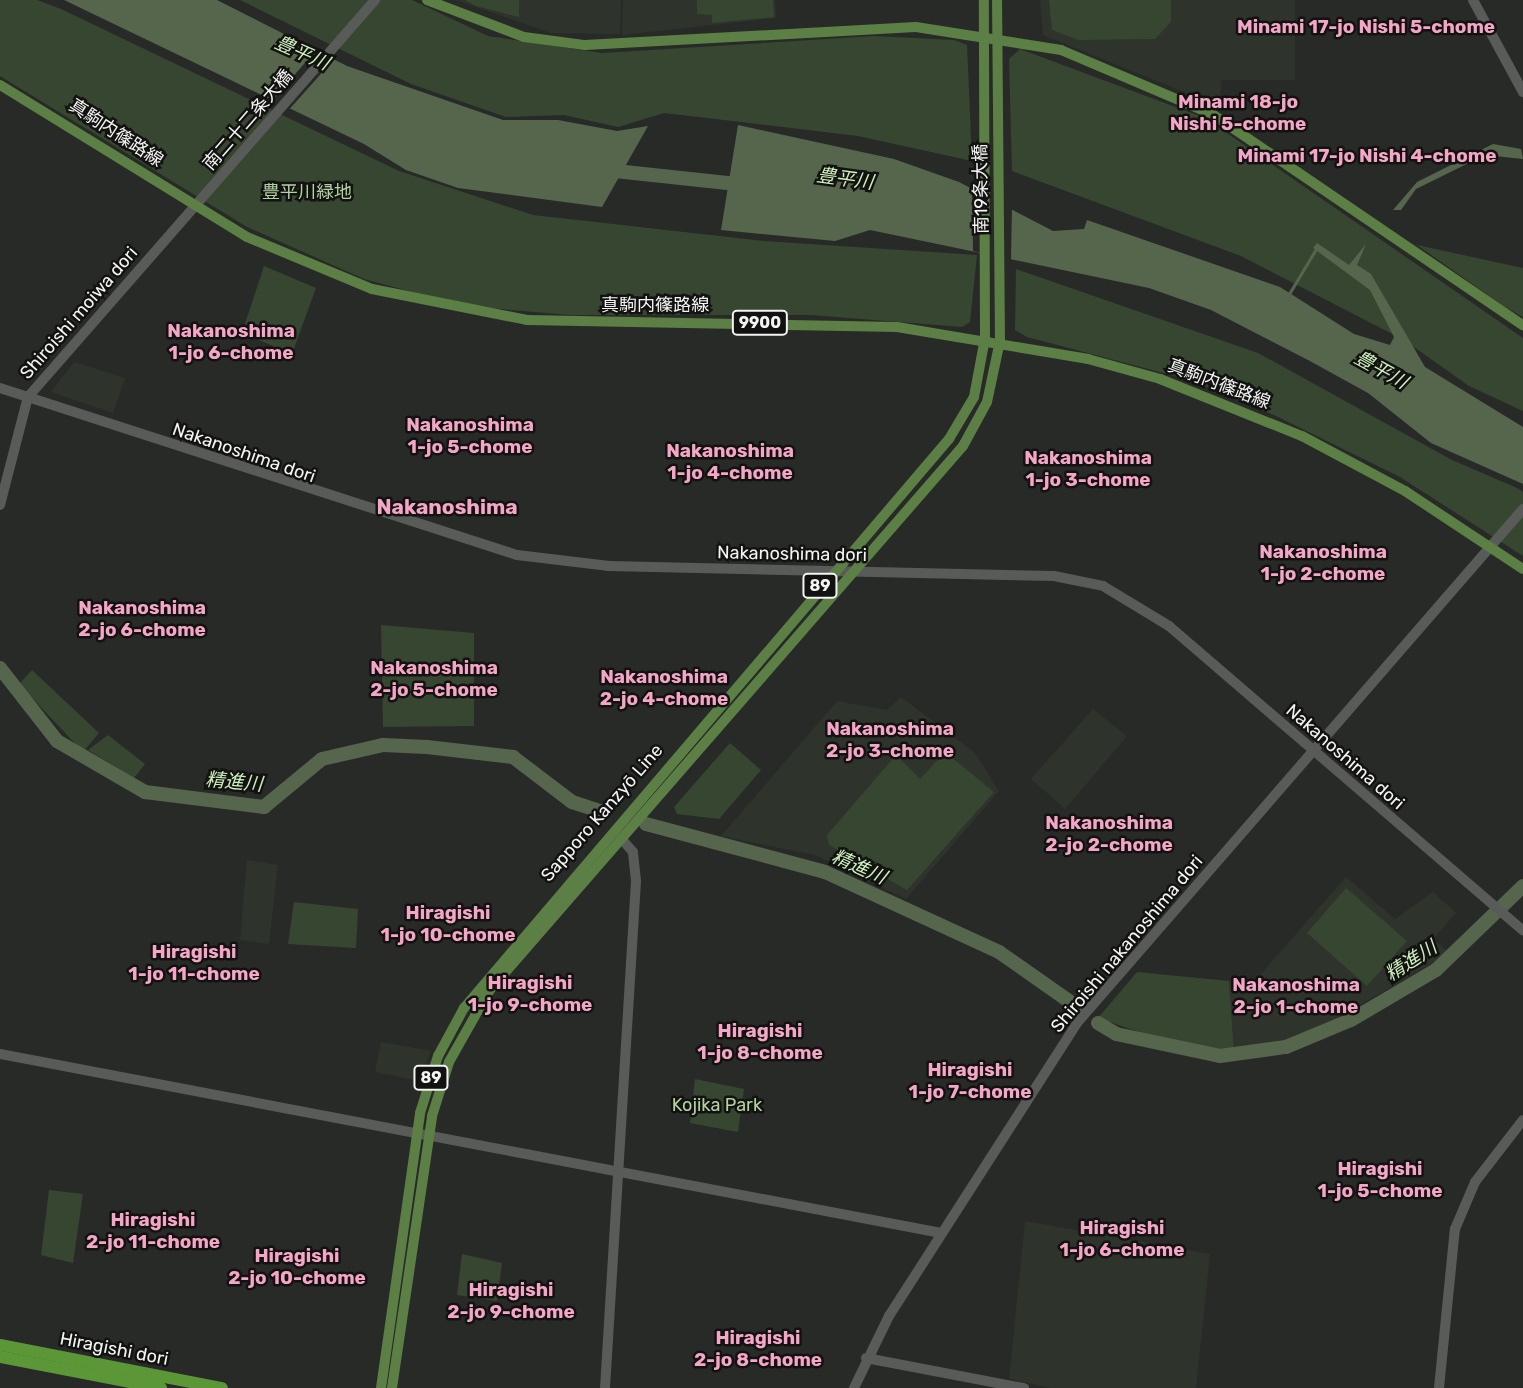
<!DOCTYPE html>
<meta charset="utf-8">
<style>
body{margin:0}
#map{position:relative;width:1523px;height:1388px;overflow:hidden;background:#282a28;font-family:Rubik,"Noto Sans JP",sans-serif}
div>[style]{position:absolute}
.built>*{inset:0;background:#2e332c}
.green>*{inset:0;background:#374630}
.water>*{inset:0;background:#56664d}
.pier>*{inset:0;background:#282a28}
.stream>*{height:2.5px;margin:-1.25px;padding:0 1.25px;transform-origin:1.25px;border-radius:1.25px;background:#56664d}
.river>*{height:14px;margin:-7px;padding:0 7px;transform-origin:7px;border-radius:7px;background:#56664d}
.secondary>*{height:10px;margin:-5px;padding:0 5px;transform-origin:5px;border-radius:5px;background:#595b58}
.primary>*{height:10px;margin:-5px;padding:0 5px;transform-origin:5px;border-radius:5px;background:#5b7f44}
.highway>*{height:12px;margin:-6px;padding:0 6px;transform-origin:6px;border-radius:6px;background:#5c9737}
span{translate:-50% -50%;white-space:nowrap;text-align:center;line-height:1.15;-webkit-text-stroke:5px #121211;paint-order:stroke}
.shield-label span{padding:2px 5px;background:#121211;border:2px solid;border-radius:5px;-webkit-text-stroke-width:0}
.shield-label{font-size:16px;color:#f3f4f3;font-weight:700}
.street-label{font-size:18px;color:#f3f4f3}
.park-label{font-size:18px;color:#b2d2a2}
.neighbourhood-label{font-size:19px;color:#f5a6c6;font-weight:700}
.water-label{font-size:19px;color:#ceefbe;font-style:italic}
.quarter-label{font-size:21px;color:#f5a6c6;font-weight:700}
</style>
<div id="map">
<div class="built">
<div style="clip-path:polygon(456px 0,621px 0,620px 34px,551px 33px)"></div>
<div style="clip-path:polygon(623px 0,775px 0,776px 18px,622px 35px)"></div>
<div style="clip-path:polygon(1040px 0,1295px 0,1295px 80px,1222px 80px,1219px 106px,1043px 35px)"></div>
<div style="clip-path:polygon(74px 362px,125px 378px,113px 413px,51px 392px)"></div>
<div style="clip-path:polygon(901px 697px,975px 753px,999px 791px,906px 899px,815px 855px,721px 836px,837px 701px,887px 710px)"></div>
<div style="clip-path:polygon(1093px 709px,1127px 736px,1065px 809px,1031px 779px)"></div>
<div style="clip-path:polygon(247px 860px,278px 865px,269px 944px,240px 940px)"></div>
<div style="clip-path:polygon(1346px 877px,1395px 919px,1433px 892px,1456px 913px,1433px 939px,1450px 953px,1313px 1032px,1271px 1048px,1234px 1051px,1229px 981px,1253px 983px)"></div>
<div style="clip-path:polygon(381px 1042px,431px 1051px,419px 1081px,375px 1072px)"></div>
<div style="clip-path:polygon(1025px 1221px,1210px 1254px,1196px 1388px,1051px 1388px,1009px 1379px)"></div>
</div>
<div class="green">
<div style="clip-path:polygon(0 0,37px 0,61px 9px,399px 171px,533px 215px,764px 241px,977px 255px,970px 322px,962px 327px,811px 315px,571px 315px,464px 306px,364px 279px,247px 227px,0 76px)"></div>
<div style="clip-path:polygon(240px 0,412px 0,488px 36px,602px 53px,874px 36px,954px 40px,967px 45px,972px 161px,858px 136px,664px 113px,618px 127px,564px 115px,506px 117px,411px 84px)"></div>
<div style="clip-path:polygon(465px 0,519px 0,519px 17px,476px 6px)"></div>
<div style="clip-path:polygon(697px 0,773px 0,774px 17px,712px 23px,712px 15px,697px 14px)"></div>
<div style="clip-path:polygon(1049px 0,1171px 0,1171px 22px,1155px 39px,1078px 40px,1052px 30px)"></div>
<div style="clip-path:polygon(1020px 49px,1205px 118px,1523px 338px,1523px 411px,1469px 386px,1404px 340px,1241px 256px,1012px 171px,1009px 59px)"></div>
<div style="clip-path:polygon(1417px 245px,1523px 268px,1523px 317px,1505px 307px)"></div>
<div style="clip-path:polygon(264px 266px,316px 288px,292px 354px,242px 333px)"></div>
<div style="clip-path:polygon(1016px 269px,1258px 353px,1452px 460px,1517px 488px,1523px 492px,1523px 556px,1400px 477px,1274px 415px,1190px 380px,1027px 337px,1015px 330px)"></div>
<div style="clip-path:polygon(381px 625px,474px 633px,474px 726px,383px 727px)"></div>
<div style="clip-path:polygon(32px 670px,99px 733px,83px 752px,19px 684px)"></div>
<div style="clip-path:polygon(108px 735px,145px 764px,134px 778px,88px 750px)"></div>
<div style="clip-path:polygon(730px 743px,761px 770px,719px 819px,677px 814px,674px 807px)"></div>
<div style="clip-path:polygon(945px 752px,994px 792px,907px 890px,829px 845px,827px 835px,896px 755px,920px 779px)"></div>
<div style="clip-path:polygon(1346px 888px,1407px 941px,1367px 986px,1307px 933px)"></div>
<div style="clip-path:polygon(294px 902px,358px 909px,356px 948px,288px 944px)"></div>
<div style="clip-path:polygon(1137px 972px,1229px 981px,1234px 1051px,1192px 1050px,1098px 1018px)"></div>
<div style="clip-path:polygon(695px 1079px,744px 1089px,738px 1132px,690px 1123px)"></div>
<div style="clip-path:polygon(49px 1190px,83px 1194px,73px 1263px,41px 1255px)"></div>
<div style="clip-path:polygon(462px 1254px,502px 1263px,497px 1301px,457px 1295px)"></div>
</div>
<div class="water">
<div style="clip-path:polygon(64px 0,217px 0,347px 66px,503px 120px,558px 120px,617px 131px,648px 126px,602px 207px,458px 188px,406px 170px,364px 144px)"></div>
<div style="clip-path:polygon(738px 125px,894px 159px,959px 182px,1053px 231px,1084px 229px,1087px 220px,1280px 287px,1354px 334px,1390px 345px,1394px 337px,1370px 290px,1313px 248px,1317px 243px,1349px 265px,1366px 244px,1357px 265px,1371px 274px,1425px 367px,1523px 427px,1523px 484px,1431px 443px,1368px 393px,1308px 360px,1211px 310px,1149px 288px,870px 230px,835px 241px,721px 230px)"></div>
<div style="clip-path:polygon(1493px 144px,1521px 149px,1523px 159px,1485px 155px,1416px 189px,1401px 210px,1393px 210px,1417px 182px)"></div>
</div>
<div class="pier">
<div style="clip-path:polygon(318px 48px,336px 57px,286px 113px,268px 105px)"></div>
<div style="clip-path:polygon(972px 186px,1012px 206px,1011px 260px,973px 251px)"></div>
</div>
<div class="stream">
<div style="left:1289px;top:294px;width:52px;rotate:-59deg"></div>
</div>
<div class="river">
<div style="left:606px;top:170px;width:141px;rotate:6.1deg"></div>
<div style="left:0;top:668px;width:93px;rotate:52deg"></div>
<div style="left:57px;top:741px;width:102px;rotate:30.1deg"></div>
<div style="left:145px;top:792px;width:120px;rotate:7.2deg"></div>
<div style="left:264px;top:807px;width:75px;rotate:-39.6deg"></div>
<div style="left:322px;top:759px;width:63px;rotate:-12.9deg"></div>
<div style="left:383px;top:745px;width:44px;rotate:2.6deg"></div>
<div style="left:427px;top:747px;width:87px;rotate:6.6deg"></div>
<div style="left:513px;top:757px;width:74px;rotate:37.3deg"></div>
<div style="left:572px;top:802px;width:33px;rotate:18deg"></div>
<div style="left:646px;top:824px;width:185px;rotate:15deg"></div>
<div style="left:825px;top:872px;width:192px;rotate:24.7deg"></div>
<div style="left:999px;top:952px;width:94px;rotate:35deg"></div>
<div style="left:1098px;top:1023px;width:21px;rotate:31deg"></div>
<div style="left:1116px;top:1034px;width:106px;rotate:11.9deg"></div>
<div style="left:1220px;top:1056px;width:67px;rotate:-7.8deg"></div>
<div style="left:1286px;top:1047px;width:70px;rotate:-22.6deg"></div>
<div style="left:1351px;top:1020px;width:99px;rotate:-30.5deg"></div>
<div style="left:1436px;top:970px;width:121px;rotate:-44deg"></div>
</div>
<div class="secondary">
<div style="left:1473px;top:0;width:105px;rotate:61.5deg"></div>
<div style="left:0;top:388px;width:543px;rotate:17.9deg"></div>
<div style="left:517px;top:555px;width:93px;rotate:6.8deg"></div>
<div style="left:609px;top:566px;width:445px;rotate:1.3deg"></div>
<div style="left:1054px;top:576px;width:50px;rotate:11.5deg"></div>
<div style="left:1103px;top:586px;width:77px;rotate:31.2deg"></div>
<div style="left:1169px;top:626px;width:467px;rotate:40.7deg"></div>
<div style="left:0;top:505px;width:112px;rotate:-75.5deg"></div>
<div style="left:28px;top:397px;width:527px;rotate:-48.84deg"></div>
<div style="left:0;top:1054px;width:958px;rotate:10.77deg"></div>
<div style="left:866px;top:1358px;width:161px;rotate:10.8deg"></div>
<div style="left:605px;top:1388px;width:508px;rotate:-86.5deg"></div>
<div style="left:636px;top:881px;width:29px;rotate:-96deg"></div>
<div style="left:633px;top:852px;width:18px;rotate:-131deg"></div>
<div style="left:854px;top:1388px;width:80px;rotate:-64.1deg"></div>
<div style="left:889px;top:1316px;width:348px;rotate:-57.3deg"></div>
<div style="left:1077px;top:1023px;width:681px;rotate:-49.05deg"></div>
<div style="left:1439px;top:1388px;width:160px;rotate:-84.3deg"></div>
<div style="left:1455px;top:1229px;width:51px;rotate:-66.9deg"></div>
<div style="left:1475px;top:1182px;width:78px;rotate:-52.3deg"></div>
</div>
<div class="primary">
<div style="left:427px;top:0;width:104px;rotate:20.9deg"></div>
<div style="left:524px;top:37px;width:62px;rotate:7.5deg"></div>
<div style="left:585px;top:45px;width:331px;rotate:-3.1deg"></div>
<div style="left:916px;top:27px;width:147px;rotate:9deg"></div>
<div style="left:1061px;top:50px;width:164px;rotate:23deg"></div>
<div style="left:1212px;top:114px;width:376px;rotate:34.2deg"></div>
<div style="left:0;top:85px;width:290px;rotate:31.6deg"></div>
<div style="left:247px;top:237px;width:135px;rotate:22.6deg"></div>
<div style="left:372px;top:289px;width:158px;rotate:11.3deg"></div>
<div style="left:527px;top:320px;width:370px;rotate:1.1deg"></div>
<div style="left:897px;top:327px;width:194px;rotate:9.5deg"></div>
<div style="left:1088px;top:359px;width:75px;rotate:15.5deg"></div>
<div style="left:1160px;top:379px;width:153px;rotate:21.9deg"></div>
<div style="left:1302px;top:436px;width:117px;rotate:28.1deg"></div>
<div style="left:1405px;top:491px;width:141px;rotate:33.5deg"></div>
<div style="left:381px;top:1388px;width:278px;rotate:-81.9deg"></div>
<div style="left:420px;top:1113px;width:60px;rotate:-72.5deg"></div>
<div style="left:438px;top:1056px;width:55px;rotate:-61.6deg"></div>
<div style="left:464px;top:1008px;width:748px;rotate:-49.56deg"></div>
<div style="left:949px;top:439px;width:49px;rotate:-59.2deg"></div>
<div style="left:974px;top:397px;width:60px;rotate:-79.4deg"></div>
<div style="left:985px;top:338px;width:338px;rotate:-90.2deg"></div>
<div style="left:392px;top:1388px;width:275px;rotate:-81.6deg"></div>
<div style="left:432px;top:1116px;width:57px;rotate:-72.5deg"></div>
<div style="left:449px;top:1062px;width:81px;rotate:-60.6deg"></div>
<div style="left:489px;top:991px;width:722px;rotate:-48.99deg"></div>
<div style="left:963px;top:446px;width:50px;rotate:-61.4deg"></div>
<div style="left:987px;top:402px;width:62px;rotate:-78deg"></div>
<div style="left:1000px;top:341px;width:341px;rotate:-90.5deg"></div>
</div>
<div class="highway">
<div style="left:0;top:1345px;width:226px;rotate:11deg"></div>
<div style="left:0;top:1357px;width:164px;rotate:10.9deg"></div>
</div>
<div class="shield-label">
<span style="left:760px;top:323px">9900</span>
<span style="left:820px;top:586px">89</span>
<span style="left:431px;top:1078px">89</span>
</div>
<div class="street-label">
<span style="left:248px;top:120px;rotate:-49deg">南二十二条大橋</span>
<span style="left:116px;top:133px;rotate:33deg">真駒内篠路線</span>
<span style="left:981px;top:189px;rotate:-91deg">南19条大橋</span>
<span style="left:655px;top:305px">真駒内篠路線</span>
<span style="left:79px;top:313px;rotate:-49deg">Shiroishi moiwa dori</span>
<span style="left:1219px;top:384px;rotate:21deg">真駒内篠路線</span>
<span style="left:244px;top:453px;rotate:19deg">Nakanoshima dori</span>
<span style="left:792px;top:554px;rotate:1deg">Nakanoshima dori</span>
<span style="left:1345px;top:757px;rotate:41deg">Nakanoshima dori</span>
<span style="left:602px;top:813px;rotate:-49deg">Sapporo Kanzyō Line</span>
<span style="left:1127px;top:944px;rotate:-50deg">Shiroishi nakanoshima dori</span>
<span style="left:114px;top:1349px;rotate:11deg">Hiragishi dori</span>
</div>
<div class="park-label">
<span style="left:307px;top:192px">豊平川緑地</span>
<span style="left:717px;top:1105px">Kojika Park</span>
</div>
<div class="neighbourhood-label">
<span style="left:1366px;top:27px">Minami 17-jo Nishi 5-chome</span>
<span style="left:1238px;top:113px">Minami 18-jo<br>Nishi 5-chome</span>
<span style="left:1367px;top:156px">Minami 17-jo Nishi 4-chome</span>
<span style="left:231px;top:342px">Nakanoshima<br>1-jo 6-chome</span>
<span style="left:470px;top:436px">Nakanoshima<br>1-jo 5-chome</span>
<span style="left:730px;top:462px">Nakanoshima<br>1-jo 4-chome</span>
<span style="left:1088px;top:469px">Nakanoshima<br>1-jo 3-chome</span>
<span style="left:1323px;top:563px">Nakanoshima<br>1-jo 2-chome</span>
<span style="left:142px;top:619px">Nakanoshima<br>2-jo 6-chome</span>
<span style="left:434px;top:679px">Nakanoshima<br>2-jo 5-chome</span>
<span style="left:664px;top:688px">Nakanoshima<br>2-jo 4-chome</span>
<span style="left:890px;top:740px">Nakanoshima<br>2-jo 3-chome</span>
<span style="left:1109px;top:834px">Nakanoshima<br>2-jo 2-chome</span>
<span style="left:448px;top:924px">Hiragishi<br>1-jo 10-chome</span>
<span style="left:194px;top:963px">Hiragishi<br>1-jo 11-chome</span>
<span style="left:530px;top:994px">Hiragishi<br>1-jo 9-chome</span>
<span style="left:1296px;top:996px">Nakanoshima<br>2-jo 1-chome</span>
<span style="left:760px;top:1042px">Hiragishi<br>1-jo 8-chome</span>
<span style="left:970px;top:1081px">Hiragishi<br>1-jo 7-chome</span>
<span style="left:1380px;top:1180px">Hiragishi<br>1-jo 5-chome</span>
<span style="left:153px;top:1231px">Hiragishi<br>2-jo 11-chome</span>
<span style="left:1122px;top:1239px">Hiragishi<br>1-jo 6-chome</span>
<span style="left:297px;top:1267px">Hiragishi<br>2-jo 10-chome</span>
<span style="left:511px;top:1301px">Hiragishi<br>2-jo 9-chome</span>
<span style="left:758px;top:1349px">Hiragishi<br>2-jo 8-chome</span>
</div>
<div class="water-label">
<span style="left:302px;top:53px;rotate:24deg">豊平川</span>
<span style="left:845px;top:179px;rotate:8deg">豊平川</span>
<span style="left:1381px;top:370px;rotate:29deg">豊平川</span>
<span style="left:234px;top:782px;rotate:5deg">精進川</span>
<span style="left:859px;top:867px;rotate:24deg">精進川</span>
<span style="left:1411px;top:961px;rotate:-33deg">精進川</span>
</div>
<div class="quarter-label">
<span style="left:447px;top:507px">Nakanoshima</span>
</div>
</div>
